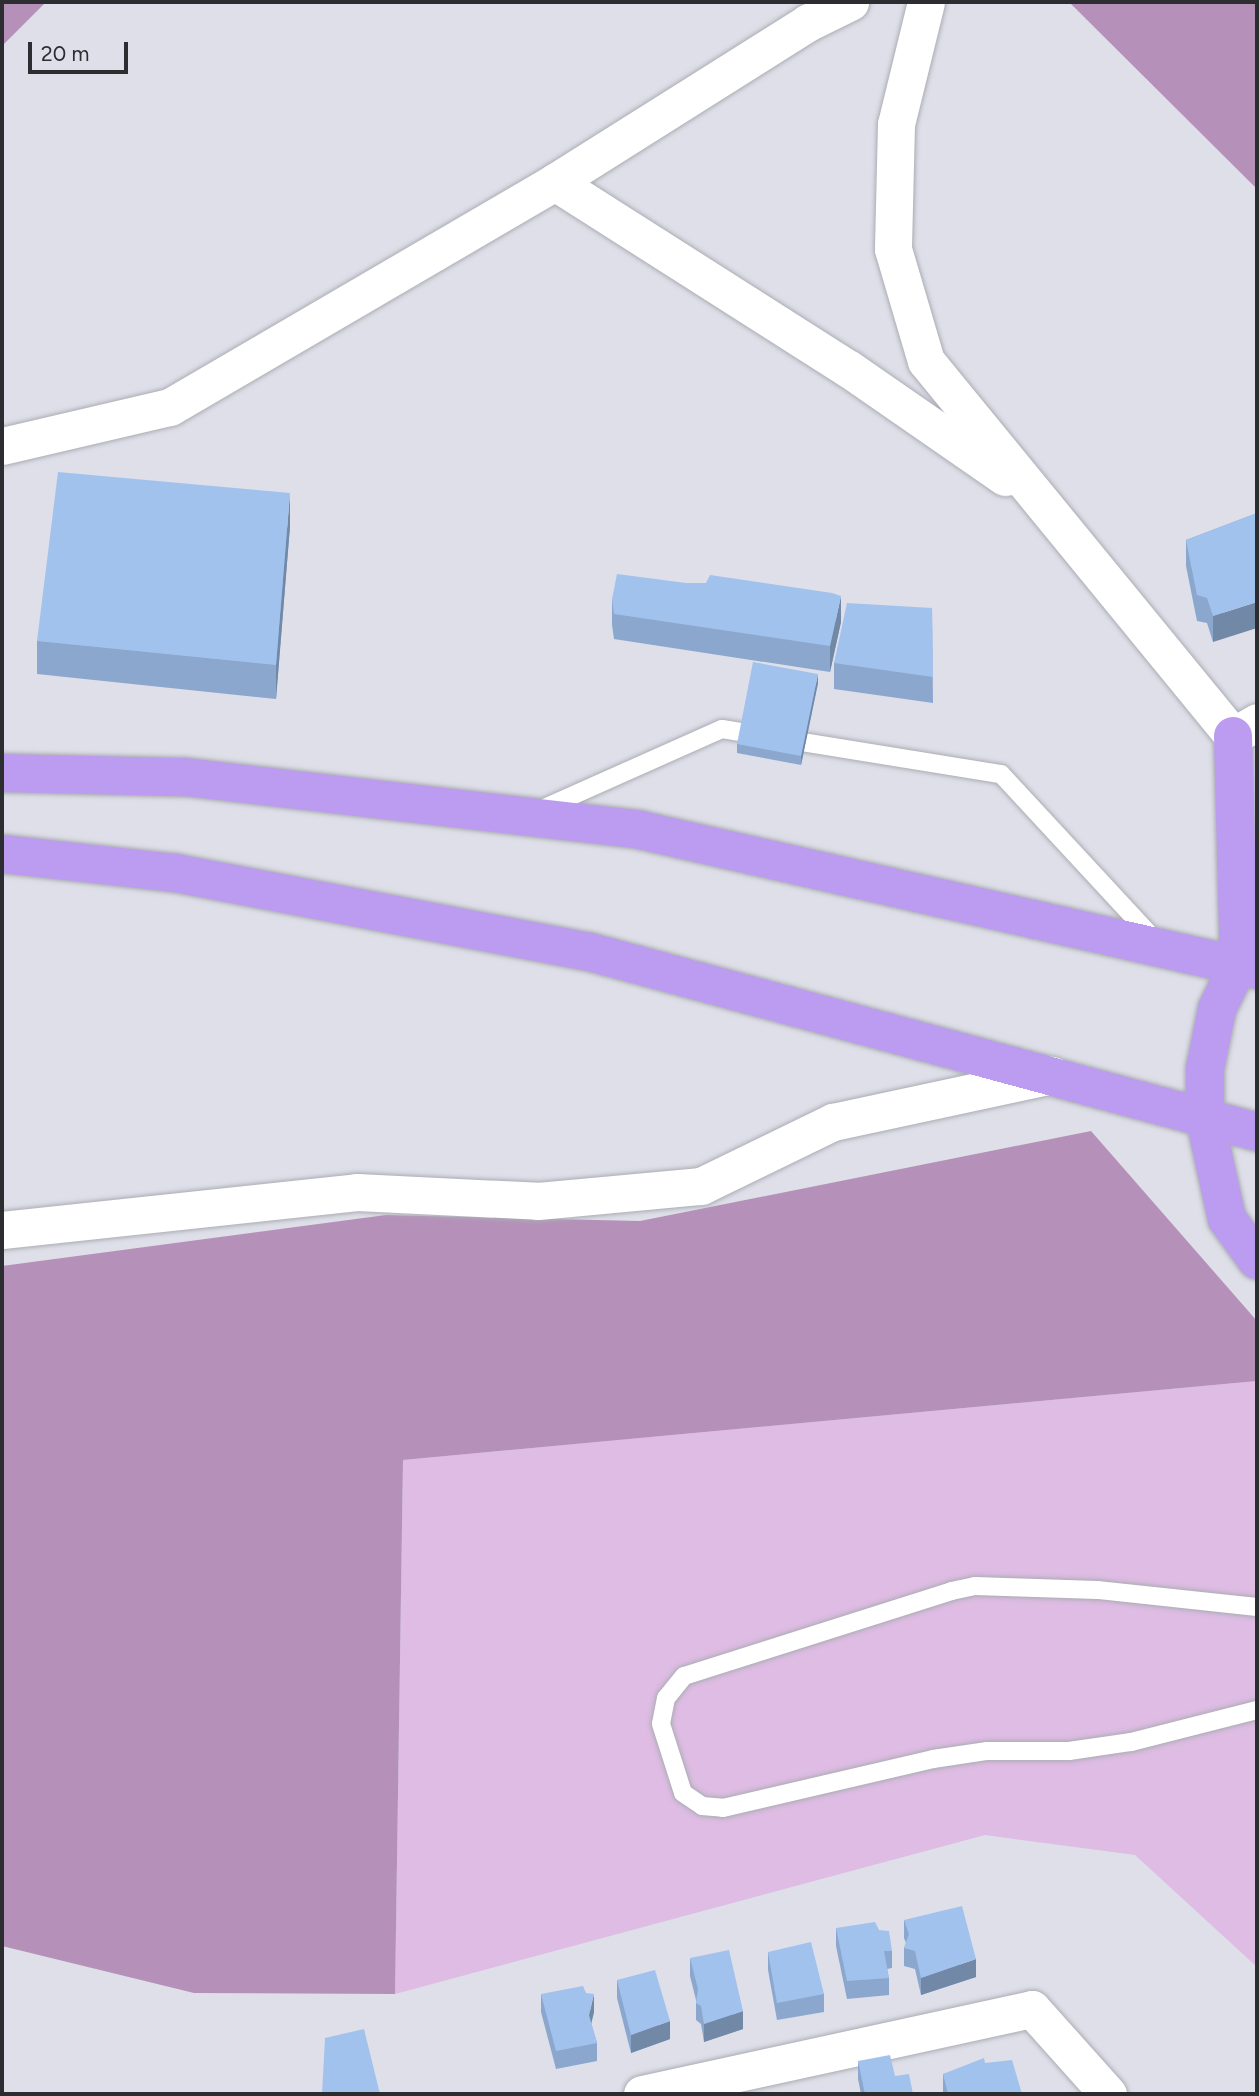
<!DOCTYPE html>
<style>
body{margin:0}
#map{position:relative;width:1259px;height:2096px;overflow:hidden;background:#dedfe8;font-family:Figtree,sans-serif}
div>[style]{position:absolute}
.green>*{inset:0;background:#debce3}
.forest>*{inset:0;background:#b591ba}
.roads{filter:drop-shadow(0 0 2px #abacb4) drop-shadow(0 0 2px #abacb4)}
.service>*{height:18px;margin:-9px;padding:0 9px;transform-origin:9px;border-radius:9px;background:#fff}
.minor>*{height:37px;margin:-18.5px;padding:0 18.5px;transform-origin:18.5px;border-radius:18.5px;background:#fff}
.trunk>*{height:38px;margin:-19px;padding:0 19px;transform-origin:19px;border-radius:19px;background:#bc9cf0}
.wall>*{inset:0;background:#8ba7cd}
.shaded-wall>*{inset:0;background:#7188a7}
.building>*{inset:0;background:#a2c2ee}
span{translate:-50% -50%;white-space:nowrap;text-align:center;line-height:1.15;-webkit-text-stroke:5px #dedfe8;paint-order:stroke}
.frame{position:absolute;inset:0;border:4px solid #2c2d30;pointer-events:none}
.scale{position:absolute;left:28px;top:42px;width:100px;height:32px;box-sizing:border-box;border:4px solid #2c2d30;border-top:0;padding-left:9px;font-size:21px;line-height:24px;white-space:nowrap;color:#2c2d30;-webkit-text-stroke:5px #dedfe8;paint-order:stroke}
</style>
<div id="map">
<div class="green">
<div style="clip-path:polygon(1257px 1381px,1257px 1967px,1135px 1855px,985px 1835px,395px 1994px,403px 1460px)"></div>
</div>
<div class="forest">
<div style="clip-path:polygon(2px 2px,46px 2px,2px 46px)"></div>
<div style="clip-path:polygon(1069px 2px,1257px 2px,1257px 189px)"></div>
<div style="clip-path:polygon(1091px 1131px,1257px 1321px,1257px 1381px,403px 1460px,395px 1994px,194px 1993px,2px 1946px,2px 1266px,386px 1215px,640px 1221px)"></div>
</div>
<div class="roads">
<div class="service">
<div style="left:540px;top:810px;width:199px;rotate:-24deg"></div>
<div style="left:722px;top:729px;width:283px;rotate:9.2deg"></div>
<div style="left:1001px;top:774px;width:225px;rotate:47.2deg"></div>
<div style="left:1257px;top:1607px;width:161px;rotate:-173.9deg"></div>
<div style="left:1097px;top:1590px;width:122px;rotate:-178.1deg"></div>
<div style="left:975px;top:1586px;width:24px;rotate:168deg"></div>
<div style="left:952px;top:1591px;width:281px;rotate:162.4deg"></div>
<div style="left:684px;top:1676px;width:28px;rotate:129deg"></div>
<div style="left:666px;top:1698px;width:26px;rotate:101deg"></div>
<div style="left:661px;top:1724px;width:72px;rotate:72.3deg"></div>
<div style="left:683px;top:1793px;width:23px;rotate:34deg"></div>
<div style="left:702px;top:1806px;width:21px;rotate:5deg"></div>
<div style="left:723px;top:1808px;width:216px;rotate:-13.1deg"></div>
<div style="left:933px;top:1759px;width:55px;rotate:-8.4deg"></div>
<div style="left:987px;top:1751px;width:82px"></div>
<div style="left:1069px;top:1751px;width:63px;rotate:-8.3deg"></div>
<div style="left:1131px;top:1742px;width:130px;rotate:-14.3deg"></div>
</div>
<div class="minor">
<div style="left:926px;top:2px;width:126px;rotate:103.8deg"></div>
<div style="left:896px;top:124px;width:125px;rotate:91.4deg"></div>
<div style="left:893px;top:249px;width:117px;rotate:73.6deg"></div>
<div style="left:926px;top:361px;width:485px;rotate:50.7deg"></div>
<div style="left:1233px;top:736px;width:28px;rotate:-30deg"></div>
<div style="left:555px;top:182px;width:348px;rotate:32.5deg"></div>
<div style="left:849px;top:369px;width:190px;rotate:34.7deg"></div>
<div style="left:2px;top:446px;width:172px;rotate:-13.1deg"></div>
<div style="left:170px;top:407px;width:446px;rotate:-30.3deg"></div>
<div style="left:555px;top:182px;width:298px;rotate:-32.2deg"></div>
<div style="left:807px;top:23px;width:48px;rotate:-26deg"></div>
<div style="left:2px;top:1230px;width:357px;rotate:-6.1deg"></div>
<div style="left:357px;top:1192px;width:181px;rotate:2.8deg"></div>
<div style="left:538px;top:1201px;width:164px;rotate:-5.3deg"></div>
<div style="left:701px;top:1186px;width:147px;rotate:-25.9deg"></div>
<div style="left:833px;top:1122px;width:224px;rotate:-12.1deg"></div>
<div style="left:642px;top:2094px;width:399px;rotate:-12.3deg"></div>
<div style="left:1032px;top:2009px;width:114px;rotate:48.2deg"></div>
</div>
<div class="trunk">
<div style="left:1233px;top:736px;width:228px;rotate:88.5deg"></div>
<div style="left:1239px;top:964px;width:50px;rotate:116.1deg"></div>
<div style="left:1217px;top:1009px;width:61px;rotate:101.3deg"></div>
<div style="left:1205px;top:1069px;width:50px;rotate:90deg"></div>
<div style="left:1205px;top:1119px;width:102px;rotate:77.6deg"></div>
<div style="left:1227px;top:1219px;width:51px;rotate:53.8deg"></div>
<div style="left:2px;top:773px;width:183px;rotate:1.3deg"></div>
<div style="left:185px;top:777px;width:458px;rotate:6.6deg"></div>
<div style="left:640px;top:830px;width:633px;rotate:12.78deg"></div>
<div style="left:2px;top:854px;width:174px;rotate:6.3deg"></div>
<div style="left:175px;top:873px;width:422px;rotate:10.8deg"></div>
<div style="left:590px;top:952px;width:691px;rotate:15.1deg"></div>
</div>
</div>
<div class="wall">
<div style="clip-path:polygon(1257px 513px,1213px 642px,1207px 623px,1197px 621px,1186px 566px,1186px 540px)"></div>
<div style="clip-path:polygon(290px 526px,276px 699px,37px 674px,37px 641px)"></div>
<div style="clip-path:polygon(612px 599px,841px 622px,830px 672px,614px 639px,612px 625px)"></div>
<div style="clip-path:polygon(932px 608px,933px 703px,834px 689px,834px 663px)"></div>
<div style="clip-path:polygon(818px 683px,801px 765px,737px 753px,737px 744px)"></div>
<div style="clip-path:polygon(904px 1920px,976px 1977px,921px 1995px,915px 1969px,904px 1966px,904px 1948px,906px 1943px,904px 1938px)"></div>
<div style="clip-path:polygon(836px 1928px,879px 1930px,892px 1951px,892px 1968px,887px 1969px,889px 1978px,889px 1995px,847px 1999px,836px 1946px)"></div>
<div style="clip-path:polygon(768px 1952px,824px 1994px,824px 2012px,777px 2020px,768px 1970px)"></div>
<div style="clip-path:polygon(690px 1958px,743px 2029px,704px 2042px,701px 2024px,696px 2020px,696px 2000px,690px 1976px)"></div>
<div style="clip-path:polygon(617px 1980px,670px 2039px,631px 2053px,617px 1998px)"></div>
<div style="clip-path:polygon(541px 1994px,594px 2012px,591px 2023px,597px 2043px,597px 2061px,556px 2069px,541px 2012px)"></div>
<div style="clip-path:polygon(858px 2061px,895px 2076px,913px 2094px,861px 2094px,858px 2079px)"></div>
<div style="clip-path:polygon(985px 2063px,1022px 2094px,943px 2094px,943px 2074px)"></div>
</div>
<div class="shaded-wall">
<div style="clip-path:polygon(290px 493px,290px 526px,276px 699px,276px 665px)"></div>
<div style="clip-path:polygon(841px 596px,841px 622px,830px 672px,830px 646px)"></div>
<div style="clip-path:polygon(1257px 602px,1257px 628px,1213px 642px,1213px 616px)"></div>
<div style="clip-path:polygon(818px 674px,818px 683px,801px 765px,801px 756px)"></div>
<div style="clip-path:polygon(976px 1959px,976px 1977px,921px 1995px,921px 1978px)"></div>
<div style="clip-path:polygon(594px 1994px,594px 2012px,589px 2033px,589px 2015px)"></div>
<div style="clip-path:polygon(743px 2011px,743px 2029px,704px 2042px,704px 2024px)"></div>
<div style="clip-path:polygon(670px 2021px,670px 2039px,631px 2053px,631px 2035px)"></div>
</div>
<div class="building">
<div style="clip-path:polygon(58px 472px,290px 493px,276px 665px,37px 641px)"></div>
<div style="clip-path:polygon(1257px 513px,1257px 602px,1213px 616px,1207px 598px,1197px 595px,1186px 540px)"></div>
<div style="clip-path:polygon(617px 574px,686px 583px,706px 583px,710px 575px,832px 593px,841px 596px,830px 646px,614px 614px,612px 599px)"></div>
<div style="clip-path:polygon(847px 603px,932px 608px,933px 677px,834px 663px)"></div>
<div style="clip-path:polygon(753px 662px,818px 674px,801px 756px,737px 744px)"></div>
<div style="clip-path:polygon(962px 1906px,976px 1959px,921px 1978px,915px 1951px,904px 1948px,909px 1934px,904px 1920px)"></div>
<div style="clip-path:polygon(875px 1922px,879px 1930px,889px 1931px,892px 1951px,884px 1951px,889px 1978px,847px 1981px,836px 1928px)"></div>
<div style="clip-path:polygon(811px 1942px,824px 1994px,777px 2003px,768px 1952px)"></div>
<div style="clip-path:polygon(729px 1950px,743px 2011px,704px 2024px,701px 2006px,696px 2003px,698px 1989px,690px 1958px)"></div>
<div style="clip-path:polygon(655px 1970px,670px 2021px,631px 2035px,617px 1980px)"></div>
<div style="clip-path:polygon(583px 1986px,586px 1993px,594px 1994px,589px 2015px,597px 2043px,556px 2051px,541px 1994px)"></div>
<div style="clip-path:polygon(364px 2029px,380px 2094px,322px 2094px,325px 2038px)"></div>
<div style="clip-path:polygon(890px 2055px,895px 2076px,909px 2074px,913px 2094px,865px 2094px,858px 2061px)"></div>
<div style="clip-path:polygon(984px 2058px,985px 2063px,1012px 2060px,1022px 2094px,948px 2094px,943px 2074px)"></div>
</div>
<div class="frame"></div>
<div class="scale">20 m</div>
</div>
